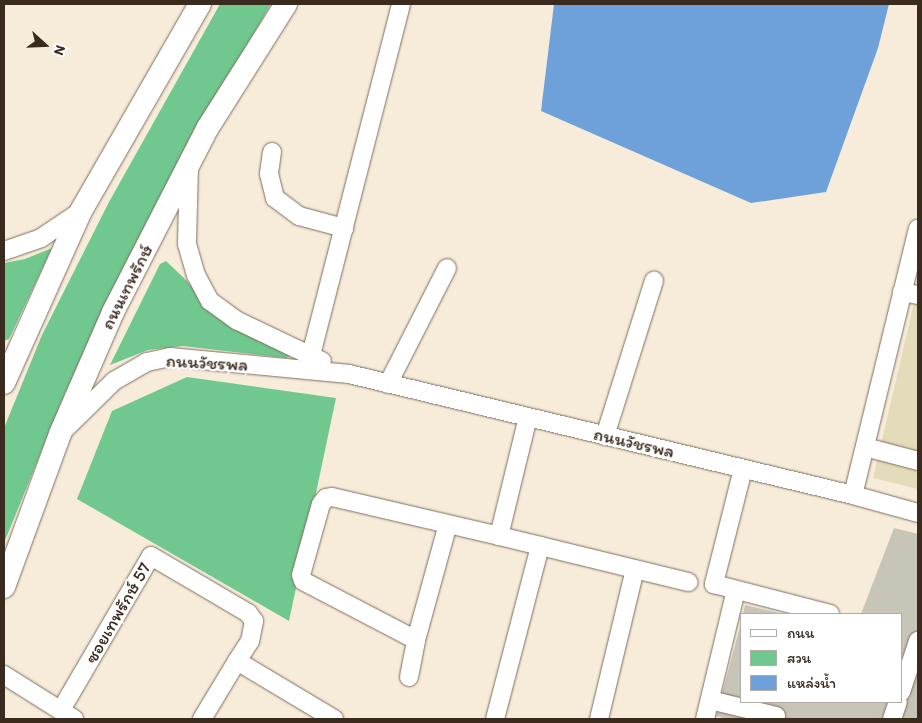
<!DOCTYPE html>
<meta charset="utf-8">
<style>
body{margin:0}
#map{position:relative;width:922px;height:723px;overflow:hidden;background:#f7ebd9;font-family:Itim,"Playpen Sans Thai",sans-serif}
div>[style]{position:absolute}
.built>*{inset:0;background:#e4dbba}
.industrial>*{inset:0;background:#c6c5b8}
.green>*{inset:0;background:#70c88e}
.water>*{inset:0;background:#6ea1da}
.roads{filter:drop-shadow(0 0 1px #7d6e5f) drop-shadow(0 0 1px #7d6e5f)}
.minor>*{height:18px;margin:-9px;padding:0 9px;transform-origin:9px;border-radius:9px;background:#fff}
.major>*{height:22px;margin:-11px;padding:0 11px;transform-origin:11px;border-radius:11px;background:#fff}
span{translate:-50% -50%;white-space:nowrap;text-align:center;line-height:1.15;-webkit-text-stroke:4.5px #fff;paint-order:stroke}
.street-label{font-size:18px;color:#3b2a1e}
.frame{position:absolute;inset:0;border:5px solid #3b2a1e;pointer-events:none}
.legend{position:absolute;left:740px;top:613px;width:162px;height:90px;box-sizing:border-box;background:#fff;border:1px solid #b1aaa5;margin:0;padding:6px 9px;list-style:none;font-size:15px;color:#3b2a1e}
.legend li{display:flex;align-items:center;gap:10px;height:25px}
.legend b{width:25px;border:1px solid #b1aaa5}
.north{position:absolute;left:20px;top:20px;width:50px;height:50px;-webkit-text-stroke:4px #fff;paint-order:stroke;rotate:110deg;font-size:14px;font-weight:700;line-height:20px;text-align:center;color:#3b2a1e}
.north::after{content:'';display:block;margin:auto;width:18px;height:22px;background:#3b2a1e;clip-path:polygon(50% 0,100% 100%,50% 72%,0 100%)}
</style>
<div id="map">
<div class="built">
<div style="clip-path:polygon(918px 286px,918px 489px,873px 478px)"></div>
</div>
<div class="industrial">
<div style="clip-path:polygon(894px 528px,918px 534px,918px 719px,728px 719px,716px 716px,741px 623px,741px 702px,901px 702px,901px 614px,861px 614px)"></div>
<div style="clip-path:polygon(745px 605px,784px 614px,743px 614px)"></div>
</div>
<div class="green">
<div style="clip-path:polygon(220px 4px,271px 4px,182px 157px,130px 256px,66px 391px,4px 543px,4px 428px,42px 335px,109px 202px)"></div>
<div style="clip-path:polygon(52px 248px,9px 339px,4px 341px,4px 263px,25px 259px)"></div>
<div style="clip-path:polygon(166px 261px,187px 281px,214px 313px,290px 356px,286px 358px,183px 346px,148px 350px,110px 365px,160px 264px)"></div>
<div style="clip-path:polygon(187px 377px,336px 398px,289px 621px,77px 499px,112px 411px)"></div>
</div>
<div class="water">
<div style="clip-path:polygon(554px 4px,889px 4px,878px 48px,826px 192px,751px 203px,541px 111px)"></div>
</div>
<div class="roads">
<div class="minor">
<div style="left:272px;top:152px;width:22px;rotate:98deg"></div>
<div style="left:269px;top:174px;width:25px;rotate:76deg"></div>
<div style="left:275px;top:198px;width:30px;rotate:37deg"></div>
<div style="left:299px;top:216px;width:47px;rotate:14.9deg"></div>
<div style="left:189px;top:166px;width:78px;rotate:91.5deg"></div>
<div style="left:187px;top:244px;width:32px;rotate:74deg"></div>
<div style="left:196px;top:275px;width:30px;rotate:62deg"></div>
<div style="left:210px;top:301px;width:34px;rotate:36deg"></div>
<div style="left:238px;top:321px;width:93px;rotate:25.5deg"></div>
<div style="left:4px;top:251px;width:39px;rotate:-19deg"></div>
<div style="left:41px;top:238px;width:48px;rotate:-34deg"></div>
<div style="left:902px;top:292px;width:16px;rotate:11deg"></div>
<div style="left:311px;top:355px;width:362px;rotate:-75.6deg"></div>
<div style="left:388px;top:384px;width:130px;rotate:-63deg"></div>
<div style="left:66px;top:428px;width:67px;rotate:-44.4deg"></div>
<div style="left:114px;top:381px;width:38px;rotate:-30deg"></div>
<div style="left:147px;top:362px;width:24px;rotate:-12deg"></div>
<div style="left:170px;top:357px;width:180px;rotate:5.4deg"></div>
<div style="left:349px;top:374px;width:518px;rotate:13.5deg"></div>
<div style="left:853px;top:495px;width:67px;rotate:15.5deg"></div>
<div style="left:605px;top:436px;width:163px;rotate:-72.5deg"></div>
<div style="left:865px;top:447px;width:55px;rotate:14.8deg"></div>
<div style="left:743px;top:469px;width:119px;rotate:104.2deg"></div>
<div style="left:714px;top:584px;width:120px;rotate:14.5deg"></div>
<div style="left:853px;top:495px;width:274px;rotate:-76.3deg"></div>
<div style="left:499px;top:536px;width:122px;rotate:-76.3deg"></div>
<div style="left:416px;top:640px;width:127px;rotate:-152.4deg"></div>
<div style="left:303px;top:581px;width:6px;rotate:-108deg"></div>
<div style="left:301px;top:575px;width:74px;rotate:-74.3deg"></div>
<div style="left:321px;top:504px;width:8px;rotate:-50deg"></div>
<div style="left:326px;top:498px;width:6px;rotate:-9deg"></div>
<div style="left:332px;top:497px;width:171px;rotate:13.1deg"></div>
<div style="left:499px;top:536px;width:195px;rotate:13.7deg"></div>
<div style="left:4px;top:675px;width:83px;rotate:32.2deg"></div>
<div style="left:409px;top:677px;width:38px;rotate:-79deg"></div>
<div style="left:416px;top:640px;width:120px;rotate:-74.6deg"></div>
<div style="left:901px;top:692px;width:54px;rotate:-71.6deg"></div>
<div style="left:710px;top:700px;width:68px;rotate:13.6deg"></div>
<div style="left:61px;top:710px;width:178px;rotate:-59.7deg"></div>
<div style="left:151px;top:556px;width:113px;rotate:30.4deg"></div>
<div style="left:248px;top:613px;width:10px;rotate:53deg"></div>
<div style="left:254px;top:621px;width:20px;rotate:101deg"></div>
<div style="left:250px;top:641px;width:24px;rotate:123deg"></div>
<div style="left:202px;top:719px;width:68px;rotate:-58.9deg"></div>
<div style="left:237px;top:661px;width:113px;rotate:30.9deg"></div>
<div style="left:495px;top:719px;width:179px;rotate:-75.4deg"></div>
<div style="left:599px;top:719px;width:154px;rotate:-76.5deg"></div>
<div style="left:705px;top:719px;width:133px;rotate:-76.5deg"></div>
<div style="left:892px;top:719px;width:18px;rotate:-71deg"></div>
</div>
<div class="major">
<div style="left:4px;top:383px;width:188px;rotate:-65.9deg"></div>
<div style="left:81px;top:211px;width:239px;rotate:-60.1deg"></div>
<div style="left:4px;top:587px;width:163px;rotate:-69.9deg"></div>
<div style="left:60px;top:434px;width:133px;rotate:-66.5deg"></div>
<div style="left:113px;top:312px;width:206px;rotate:-62.8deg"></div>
<div style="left:207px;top:129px;width:148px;rotate:-57.7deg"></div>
</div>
</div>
<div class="street-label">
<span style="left:127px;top:287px;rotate:-63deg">ถนนเทพรักษ์</span>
<span style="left:207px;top:363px;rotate:3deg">ถนนวัชรพล</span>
<span style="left:634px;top:443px;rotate:13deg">ถนนวัชรพล</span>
<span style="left:118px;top:613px;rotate:-60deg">ซอยเทพรักษ์ 57</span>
</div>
<div class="frame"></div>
<ul class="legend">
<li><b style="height:6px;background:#fff"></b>ถนน</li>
<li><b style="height:14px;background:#70c88e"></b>สวน</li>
<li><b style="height:14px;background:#6ea1da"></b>แหล่งน้ำ</li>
</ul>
<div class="north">N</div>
</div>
